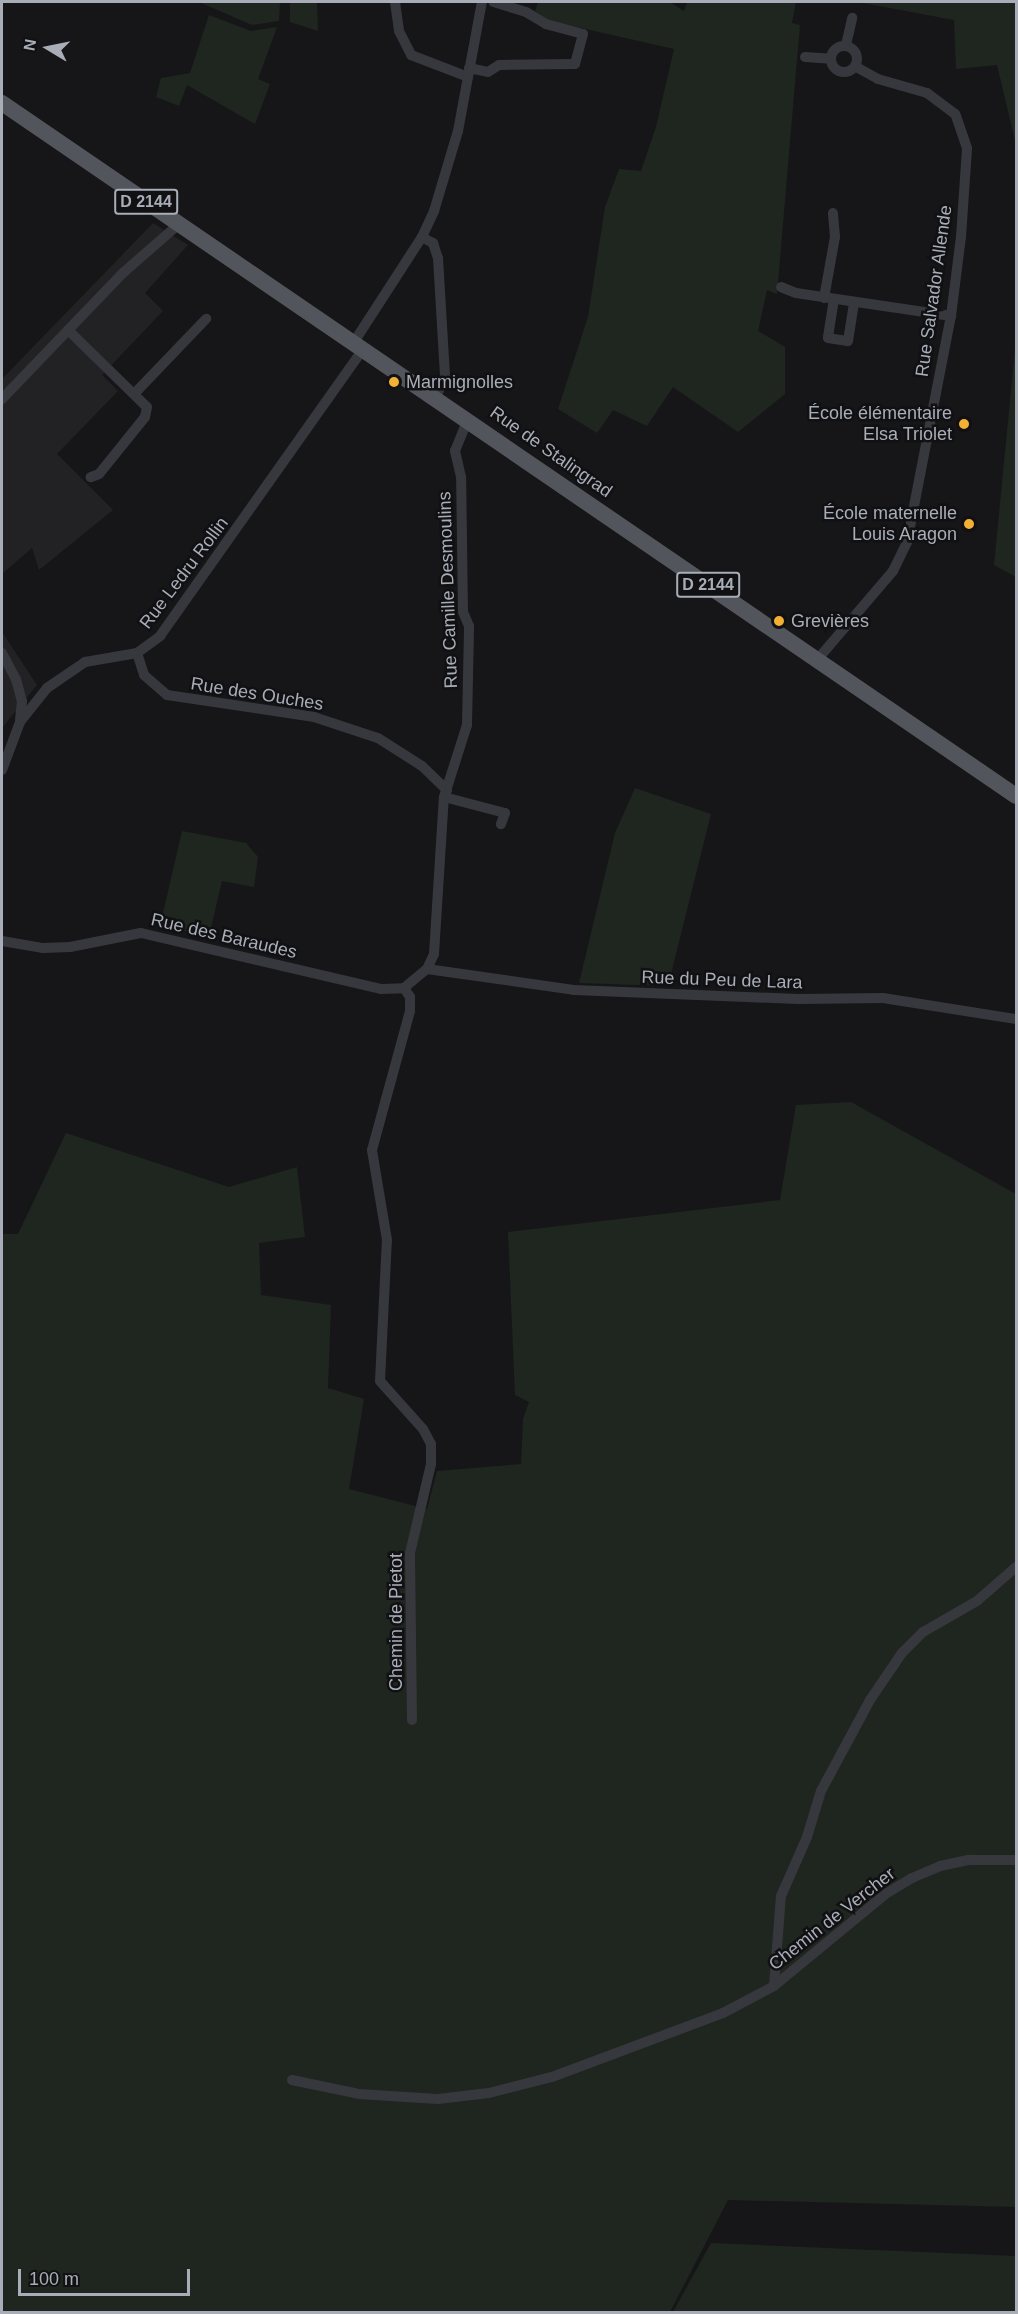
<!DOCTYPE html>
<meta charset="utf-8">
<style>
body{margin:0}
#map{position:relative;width:1018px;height:2314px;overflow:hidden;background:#161618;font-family:Arial,sans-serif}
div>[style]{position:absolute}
.built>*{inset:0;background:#222225}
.green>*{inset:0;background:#1e261f}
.minor>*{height:10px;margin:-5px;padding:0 5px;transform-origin:5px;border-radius:5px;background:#37383d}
.minor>.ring{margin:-5px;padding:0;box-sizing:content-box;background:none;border:10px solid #37383d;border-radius:50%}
.primary>*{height:16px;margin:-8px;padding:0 8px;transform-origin:8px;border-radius:8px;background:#53555c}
.dots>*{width:16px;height:16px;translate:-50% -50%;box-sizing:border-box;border:3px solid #111113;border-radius:50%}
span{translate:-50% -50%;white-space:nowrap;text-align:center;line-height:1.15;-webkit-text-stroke:5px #111113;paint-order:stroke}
.shield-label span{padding:2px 4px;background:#111113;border:2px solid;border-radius:4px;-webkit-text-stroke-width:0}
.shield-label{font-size:16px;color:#a8adb8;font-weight:700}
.street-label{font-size:18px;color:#a8adb8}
.poi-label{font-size:18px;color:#a8adb8}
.left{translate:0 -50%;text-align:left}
.right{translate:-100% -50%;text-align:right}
.frame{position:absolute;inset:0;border:3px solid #a8adb8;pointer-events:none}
.north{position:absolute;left:18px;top:18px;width:60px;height:60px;-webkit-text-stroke:4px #111113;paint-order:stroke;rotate:280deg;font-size:16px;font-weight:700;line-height:24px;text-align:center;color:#a8adb8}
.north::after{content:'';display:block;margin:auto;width:21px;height:27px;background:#a8adb8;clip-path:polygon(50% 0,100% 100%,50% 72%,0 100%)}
.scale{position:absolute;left:18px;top:2269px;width:172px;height:27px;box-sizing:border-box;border:3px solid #a8adb8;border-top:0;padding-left:8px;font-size:18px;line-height:21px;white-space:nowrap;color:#a8adb8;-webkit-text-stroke:4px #111113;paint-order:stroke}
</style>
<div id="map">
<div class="built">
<div style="clip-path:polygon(153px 223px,188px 245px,145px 293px,163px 311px,102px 375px,118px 391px,57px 454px,113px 510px,39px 570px,32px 548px,2px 574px,2px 379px)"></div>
<div style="clip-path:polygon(2px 632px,37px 685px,2px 728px)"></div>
</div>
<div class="green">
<div style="clip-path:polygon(199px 2px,280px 2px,279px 21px,252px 25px)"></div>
<div style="clip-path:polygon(290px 2px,317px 2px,318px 31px,290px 22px)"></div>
<div style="clip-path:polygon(538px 2px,670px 2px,684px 11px,687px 2px,796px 2px,792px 23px,800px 25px,777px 294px,767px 290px,758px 331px,785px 347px,785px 394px,738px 432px,673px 387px,647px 426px,613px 410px,597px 433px,558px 409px,588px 317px,605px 207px,619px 169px,641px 171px,656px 127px,674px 49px,546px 20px,535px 11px)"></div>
<div style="clip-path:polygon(858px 2px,1016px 2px,1016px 145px,997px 65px,956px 69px,954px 20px)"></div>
<div style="clip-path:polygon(209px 15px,251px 31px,277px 27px,258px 79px,270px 84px,255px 124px,187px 85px,179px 106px,156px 97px,161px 78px,190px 73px)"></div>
<div style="clip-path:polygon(1016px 339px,1016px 577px,994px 565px)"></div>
<div style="clip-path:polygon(635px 788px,711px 814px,668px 986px,579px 983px,615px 833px)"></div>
<div style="clip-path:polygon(182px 831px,246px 843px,258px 857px,254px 887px,222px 881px,209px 936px,160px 926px)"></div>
<div style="clip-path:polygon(851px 1102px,1016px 1194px,1016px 2207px,728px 2200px,670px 2312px,2px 2312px,2px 1234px,18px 1234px,66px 1133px,229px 1187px,297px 1167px,305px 1237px,259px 1243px,261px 1295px,331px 1305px,328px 1388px,364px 1399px,349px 1489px,427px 1509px,437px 1471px,521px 1464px,523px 1419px,529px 1402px,515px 1395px,508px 1232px,780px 1200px,796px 1105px)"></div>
<div style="clip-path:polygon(711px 2243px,1016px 2256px,1016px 2312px,673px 2312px)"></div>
</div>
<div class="minor">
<div style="left:395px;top:2px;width:29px;rotate:82deg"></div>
<div style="left:399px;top:31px;width:27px;rotate:63deg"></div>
<div style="left:411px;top:55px;width:61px;rotate:21.1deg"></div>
<div style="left:846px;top:45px;width:28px;rotate:-77deg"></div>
<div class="ring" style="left:831px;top:46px;width:16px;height:16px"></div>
<div style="left:805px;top:57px;width:26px;rotate:4deg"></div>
<div style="left:469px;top:68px;width:19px;rotate:12deg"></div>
<div style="left:488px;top:72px;width:13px;rotate:-32deg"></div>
<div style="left:499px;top:65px;width:76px;rotate:-0.8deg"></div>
<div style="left:575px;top:64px;width:31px;rotate:-75deg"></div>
<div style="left:583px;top:34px;width:38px;rotate:-165deg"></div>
<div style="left:546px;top:24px;width:23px;rotate:-149deg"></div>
<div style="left:526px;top:12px;width:34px;rotate:-163deg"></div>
<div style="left:422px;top:237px;width:13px;rotate:29deg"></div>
<div style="left:433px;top:243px;width:16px;rotate:72deg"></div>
<div style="left:438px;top:258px;width:118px;rotate:86.6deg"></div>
<div style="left:445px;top:376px;width:23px;rotate:113deg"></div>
<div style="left:781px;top:287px;width:16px;rotate:22deg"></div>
<div style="left:796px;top:293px;width:157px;rotate:8.4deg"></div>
<div style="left:824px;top:298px;width:62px;rotate:-79.8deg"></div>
<div style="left:835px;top:237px;width:24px;rotate:-95deg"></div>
<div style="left:834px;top:299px;width:39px;rotate:99deg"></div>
<div style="left:828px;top:338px;width:20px;rotate:9deg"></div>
<div style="left:848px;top:341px;width:39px;rotate:-81deg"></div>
<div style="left:68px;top:330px;width:110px;rotate:44.3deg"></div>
<div style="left:147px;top:407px;width:10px;rotate:101deg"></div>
<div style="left:145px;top:417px;width:73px;rotate:128.9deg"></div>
<div style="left:99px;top:474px;width:9px;rotate:159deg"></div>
<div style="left:354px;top:342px;width:125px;rotate:-57.1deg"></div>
<div style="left:422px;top:237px;width:29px;rotate:-65deg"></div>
<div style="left:434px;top:211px;width:84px;rotate:-73.3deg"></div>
<div style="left:458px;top:131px;width:131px;rotate:-79.5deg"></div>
<div style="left:135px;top:393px;width:103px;rotate:-46.2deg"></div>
<div style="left:2px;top:399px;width:176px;rotate:-46.2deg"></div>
<div style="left:124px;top:272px;width:73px;rotate:-41.1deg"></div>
<div style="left:2px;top:653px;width:30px;rotate:62deg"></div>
<div style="left:16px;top:679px;width:23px;rotate:75deg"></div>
<div style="left:22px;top:701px;width:19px;rotate:96deg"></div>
<div style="left:137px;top:653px;width:23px;rotate:72deg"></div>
<div style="left:144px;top:675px;width:30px;rotate:41deg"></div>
<div style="left:167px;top:695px;width:149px;rotate:8.5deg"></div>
<div style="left:314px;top:717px;width:67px;rotate:18.2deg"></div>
<div style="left:378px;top:738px;width:52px;rotate:32.5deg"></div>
<div style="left:422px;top:766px;width:35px;rotate:44deg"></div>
<div style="left:817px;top:660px;width:117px;rotate:-49.5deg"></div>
<div style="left:893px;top:571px;width:32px;rotate:-64deg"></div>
<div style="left:907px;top:542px;width:230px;rotate:-79deg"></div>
<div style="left:951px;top:316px;width:80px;rotate:-82.8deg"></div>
<div style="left:961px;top:237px;width:89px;rotate:-86.1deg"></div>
<div style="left:967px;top:148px;width:36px;rotate:-109deg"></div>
<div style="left:955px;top:114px;width:35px;rotate:-143deg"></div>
<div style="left:927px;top:93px;width:51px;rotate:-164.1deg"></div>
<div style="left:878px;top:79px;width:26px;rotate:-151deg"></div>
<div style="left:2px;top:770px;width:51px;rotate:-69.4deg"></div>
<div style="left:20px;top:722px;width:43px;rotate:-51.5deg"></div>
<div style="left:47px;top:688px;width:46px;rotate:-34.4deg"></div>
<div style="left:85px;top:662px;width:53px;rotate:-9.8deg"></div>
<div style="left:137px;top:653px;width:29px;rotate:-36deg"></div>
<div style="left:160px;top:636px;width:352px;rotate:-54.7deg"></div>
<div style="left:444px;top:797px;width:63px;rotate:14.7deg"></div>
<div style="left:505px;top:813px;width:12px;rotate:110deg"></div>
<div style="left:2px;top:941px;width:42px;rotate:9.7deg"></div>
<div style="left:43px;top:948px;width:27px;rotate:-2deg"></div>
<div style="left:70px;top:947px;width:72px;rotate:-11.2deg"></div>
<div style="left:141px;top:933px;width:246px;rotate:13.1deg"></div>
<div style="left:381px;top:989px;width:23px;rotate:-2deg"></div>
<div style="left:427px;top:969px;width:148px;rotate:8.1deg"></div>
<div style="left:574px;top:990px;width:224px;rotate:2.3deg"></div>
<div style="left:798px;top:999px;width:85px;rotate:-0.7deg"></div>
<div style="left:883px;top:998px;width:135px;rotate:9deg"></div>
<div style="left:412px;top:1720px;width:167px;rotate:-90.7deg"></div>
<div style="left:410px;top:1553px;width:91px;rotate:-76.7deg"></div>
<div style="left:431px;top:1464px;width:20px;rotate:-90deg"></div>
<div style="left:431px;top:1444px;width:17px;rotate:-118deg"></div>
<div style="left:423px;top:1429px;width:64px;rotate:-131.9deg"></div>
<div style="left:380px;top:1381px;width:141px;rotate:-87.2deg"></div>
<div style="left:387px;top:1240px;width:91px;rotate:-99.5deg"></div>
<div style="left:372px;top:1150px;width:144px;rotate:-74.7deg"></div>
<div style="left:410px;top:1011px;width:14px;rotate:-90deg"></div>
<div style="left:410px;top:997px;width:11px;rotate:-124deg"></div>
<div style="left:404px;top:988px;width:30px;rotate:-40deg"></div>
<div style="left:427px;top:969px;width:17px;rotate:-65deg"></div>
<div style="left:434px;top:954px;width:157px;rotate:-86.4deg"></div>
<div style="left:444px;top:797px;width:76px;rotate:-72.3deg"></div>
<div style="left:467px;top:725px;width:99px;rotate:-88.8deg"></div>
<div style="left:469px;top:626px;width:15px;rotate:-113deg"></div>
<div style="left:463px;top:612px;width:135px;rotate:-90.8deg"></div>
<div style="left:461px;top:477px;width:27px;rotate:-103deg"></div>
<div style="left:455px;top:451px;width:35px;rotate:-68deg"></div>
<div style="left:774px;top:1986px;width:90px;rotate:-85.6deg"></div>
<div style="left:781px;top:1896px;width:64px;rotate:-66.2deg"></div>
<div style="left:807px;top:1837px;width:48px;rotate:-73.1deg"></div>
<div style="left:821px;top:1791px;width:103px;rotate:-61.7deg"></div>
<div style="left:870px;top:1700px;width:57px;rotate:-55.8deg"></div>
<div style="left:902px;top:1653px;width:30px;rotate:-45deg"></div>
<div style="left:923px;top:1632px;width:62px;rotate:-29.9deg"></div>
<div style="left:977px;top:1601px;width:52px;rotate:-41.1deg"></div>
<div style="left:292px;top:2080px;width:68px;rotate:11.8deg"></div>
<div style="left:359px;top:2094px;width:79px;rotate:3.6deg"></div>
<div style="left:438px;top:2099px;width:51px;rotate:-6.7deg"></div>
<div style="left:489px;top:2093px;width:65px;rotate:-14.3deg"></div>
<div style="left:552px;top:2077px;width:183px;rotate:-20.5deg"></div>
<div style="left:723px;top:2013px;width:58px;rotate:-27.9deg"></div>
<div style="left:774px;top:1986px;width:146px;rotate:-39.5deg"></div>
<div style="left:887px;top:1893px;width:29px;rotate:-31deg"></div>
<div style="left:912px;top:1878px;width:30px;rotate:-23deg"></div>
<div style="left:940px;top:1866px;width:30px;rotate:-12deg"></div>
<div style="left:969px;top:1860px;width:47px"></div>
</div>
<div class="primary">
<div style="left:2px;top:103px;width:1228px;rotate:34.35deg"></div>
</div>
<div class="dots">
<div style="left:394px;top:382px;background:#f2b134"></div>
<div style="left:964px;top:424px;background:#f2b134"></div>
<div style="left:969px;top:524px;background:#f2b134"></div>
<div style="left:779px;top:621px;background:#f2b134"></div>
</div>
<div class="shield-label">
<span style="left:146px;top:202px">D 2144</span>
<span style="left:708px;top:585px">D 2144</span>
</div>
<div class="street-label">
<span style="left:934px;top:291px;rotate:-82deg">Rue Salvador Allende</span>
<span style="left:551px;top:452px;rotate:35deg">Rue de Stalingrad</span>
<span style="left:184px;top:573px;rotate:-53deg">Rue Ledru Rollin</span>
<span style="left:448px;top:590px;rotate:-92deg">Rue Camille Desmoulins</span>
<span style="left:257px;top:694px;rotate:9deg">Rue des Ouches</span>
<span style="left:224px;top:936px;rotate:13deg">Rue des Baraudes</span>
<span style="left:722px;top:980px;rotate:2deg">Rue du Peu de Lara</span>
<span style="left:396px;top:1622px;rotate:-90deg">Chemin de Pietot</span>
<span style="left:832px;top:1919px;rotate:-38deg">Chemin de Vercher</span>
</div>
<div class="poi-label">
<span class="left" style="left:406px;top:382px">Marmignolles</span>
<span class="right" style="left:952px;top:424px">École élémentaire<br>Elsa Triolet</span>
<span class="right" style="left:957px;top:524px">École maternelle<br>Louis Aragon</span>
<span class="left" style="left:791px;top:621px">Grevières</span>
</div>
<div class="frame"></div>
<div class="north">N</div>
<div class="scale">100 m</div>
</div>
